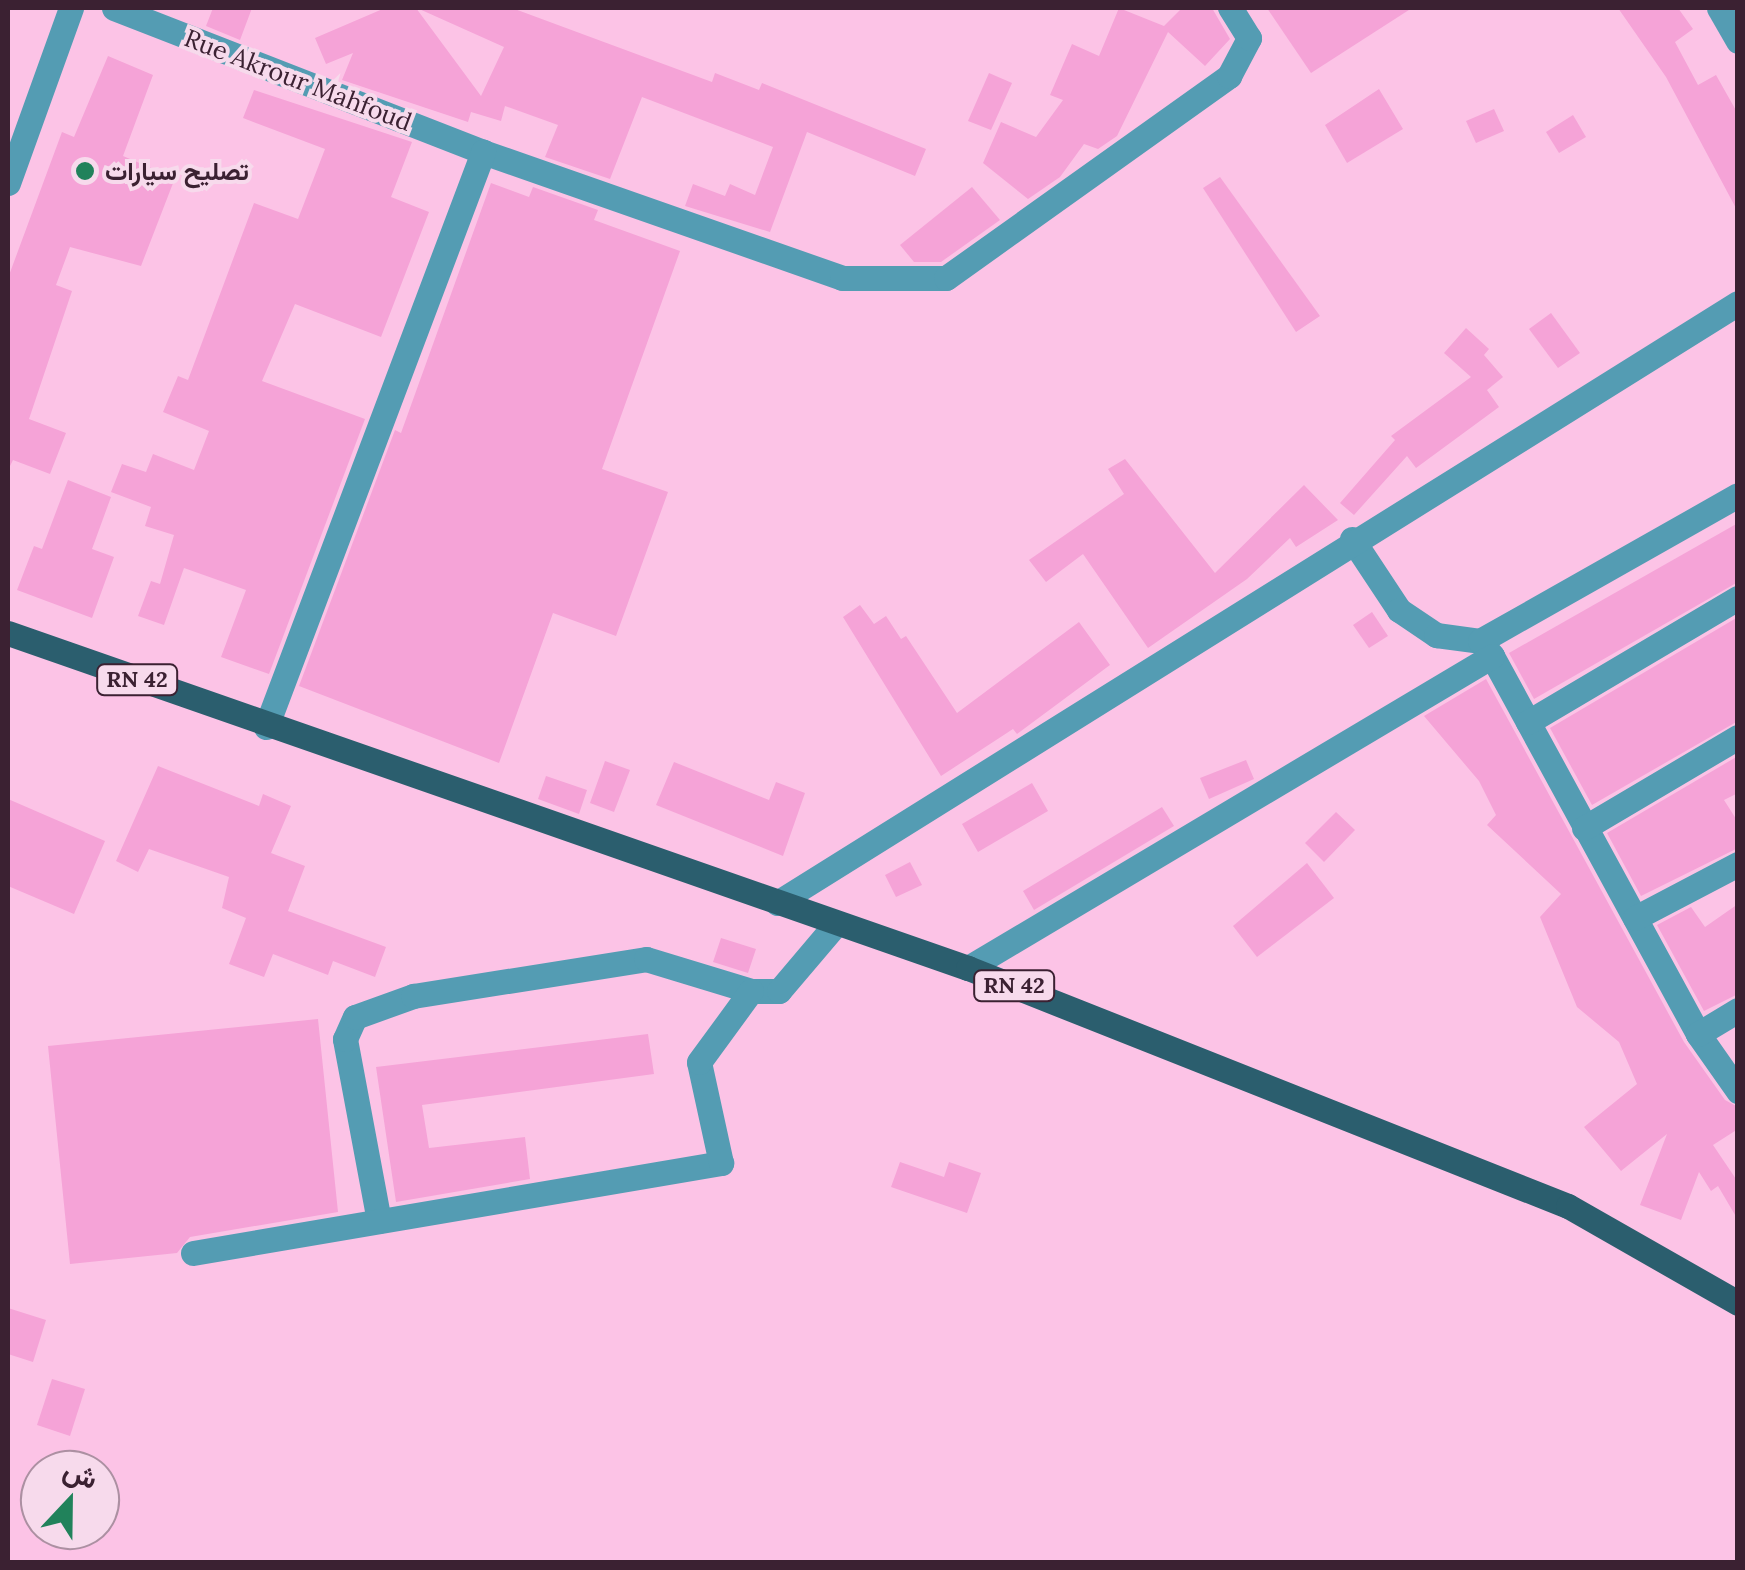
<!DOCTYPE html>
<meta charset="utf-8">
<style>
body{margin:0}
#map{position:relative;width:1745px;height:1570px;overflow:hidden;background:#fcc3e6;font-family:Lora,Vazirmatn,serif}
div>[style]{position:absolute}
.building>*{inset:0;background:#f5a3d7}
.minor>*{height:25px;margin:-12.5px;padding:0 12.5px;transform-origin:12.5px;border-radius:12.5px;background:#549cb3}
.major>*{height:25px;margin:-12.5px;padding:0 12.5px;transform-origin:12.5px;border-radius:12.5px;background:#2b5e6e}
.dots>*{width:28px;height:28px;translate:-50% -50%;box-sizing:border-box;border:5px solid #f7daec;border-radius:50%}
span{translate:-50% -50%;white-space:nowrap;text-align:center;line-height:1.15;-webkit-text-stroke:8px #f7daec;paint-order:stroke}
.shield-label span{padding:2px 8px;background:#f7daec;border:2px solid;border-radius:8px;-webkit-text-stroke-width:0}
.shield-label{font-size:22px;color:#3b2132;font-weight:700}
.street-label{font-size:25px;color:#3b2132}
.poi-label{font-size:25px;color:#3b2132;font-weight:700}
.left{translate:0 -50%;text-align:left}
.frame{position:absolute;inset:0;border:10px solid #3b2132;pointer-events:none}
.north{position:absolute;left:20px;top:1450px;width:100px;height:100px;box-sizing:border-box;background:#f7daec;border:2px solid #ac90a2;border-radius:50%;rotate:22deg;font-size:28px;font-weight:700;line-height:40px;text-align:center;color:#3b2132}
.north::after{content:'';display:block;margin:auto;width:35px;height:45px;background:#21825b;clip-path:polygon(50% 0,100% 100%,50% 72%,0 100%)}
</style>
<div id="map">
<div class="building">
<div style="clip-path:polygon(213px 8px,252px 8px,240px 40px,206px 26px)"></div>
<div style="clip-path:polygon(385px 8px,416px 8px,481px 96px,504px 47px,417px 8px,512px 8px,712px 82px,715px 73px,759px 90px,762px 83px,926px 149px,915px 176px,807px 132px,770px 232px,685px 206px,693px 184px,725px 196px,730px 184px,755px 195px,773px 147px,642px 97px,610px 179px,545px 157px,558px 125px,505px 106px,501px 121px,471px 112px,468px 122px,342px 80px,353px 53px,326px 64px,315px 38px)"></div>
<div style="clip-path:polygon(1119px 8px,1164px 26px,1182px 8px,1212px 8px,1230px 39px,1205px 66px,1168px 32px,1117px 136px,1098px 149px,1084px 144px,1060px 177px,1028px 199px,983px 163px,1001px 122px,1036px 137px,1063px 100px,1050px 95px,1072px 44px,1099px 56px)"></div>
<div style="clip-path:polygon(1267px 8px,1412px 8px,1311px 73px)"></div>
<div style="clip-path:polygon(1618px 8px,1678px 8px,1693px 29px,1675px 42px,1698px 85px,1716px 75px,1738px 114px,1738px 212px,1666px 77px)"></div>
<div style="clip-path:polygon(108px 56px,153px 75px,123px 156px,175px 178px,141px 266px,70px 247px,56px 285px,72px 291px,29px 419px,66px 433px,50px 474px,13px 460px,8px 470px,8px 278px,62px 132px,74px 137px)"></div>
<div style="clip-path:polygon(989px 73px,1012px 83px,991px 130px,968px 121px)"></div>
<div style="clip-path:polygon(1379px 89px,1403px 129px,1347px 163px,1325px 125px)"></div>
<div style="clip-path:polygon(254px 90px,412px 142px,391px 197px,429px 212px,381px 337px,295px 304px,262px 381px,365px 419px,269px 674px,221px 657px,246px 590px,184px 568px,164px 625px,138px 616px,151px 581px,160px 584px,174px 535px,145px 526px,151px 507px,111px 492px,122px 464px,146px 472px,153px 454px,194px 470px,209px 431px,163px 412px,178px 376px,188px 380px,254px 203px,298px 219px,325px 149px,243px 118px)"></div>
<div style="clip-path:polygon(1494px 109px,1504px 131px,1476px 143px,1466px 121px)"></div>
<div style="clip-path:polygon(1573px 115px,1586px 137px,1559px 153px,1546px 132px)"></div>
<div style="clip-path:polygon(1220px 177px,1320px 316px,1296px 332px,1203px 188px)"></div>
<div style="clip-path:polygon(491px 183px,529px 197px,533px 187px,598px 210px,594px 220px,680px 251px,602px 469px,668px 492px,616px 636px,553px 613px,499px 763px,299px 686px,395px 430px,401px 433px)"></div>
<div style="clip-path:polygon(972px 187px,1000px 220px,941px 262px,914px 262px,900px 245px)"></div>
<div style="clip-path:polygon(1551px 313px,1580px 353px,1558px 368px,1529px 329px)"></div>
<div style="clip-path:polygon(1466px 328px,1489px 349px,1484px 355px,1503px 377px,1487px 390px,1499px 407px,1416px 468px,1407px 456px,1354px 515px,1340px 503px,1395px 440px,1391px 436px,1471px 377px,1444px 353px)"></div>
<div style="clip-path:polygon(1125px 459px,1215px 573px,1304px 485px,1338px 520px,1296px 547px,1290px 538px,1247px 579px,1148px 648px,1083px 554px,1046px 582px,1029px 560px,1124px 494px,1108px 469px)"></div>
<div style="clip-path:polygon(68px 480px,111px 497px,92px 549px,114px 557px,92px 618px,17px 590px,34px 546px,42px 549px)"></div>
<div style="clip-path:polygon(1738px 523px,1738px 582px,1534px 699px,1509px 653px)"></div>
<div style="clip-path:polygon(860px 605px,874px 624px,886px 616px,901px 639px,906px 636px,957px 713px,1079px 622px,1110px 665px,1017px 734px,1013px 729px,941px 776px,843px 617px)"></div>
<div style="clip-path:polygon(1372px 612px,1388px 636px,1369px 648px,1353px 625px)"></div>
<div style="clip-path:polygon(1738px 617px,1738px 721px,1592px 805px,1550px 728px)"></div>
<div style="clip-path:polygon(1486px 679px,1684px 1042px,1725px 1100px,1738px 1107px,1738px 1129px,1713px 1145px,1738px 1182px,1738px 1220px,1718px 1186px,1711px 1191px,1699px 1172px,1681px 1220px,1640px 1205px,1667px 1134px,1621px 1171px,1584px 1127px,1637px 1084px,1619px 1042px,1577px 1007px,1540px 917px,1561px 894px,1487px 825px,1496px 815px,1479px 781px,1424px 716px)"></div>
<div style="clip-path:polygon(1738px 756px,1738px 793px,1724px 800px,1738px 822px,1738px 848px,1641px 896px,1607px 833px)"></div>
<div style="clip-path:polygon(1246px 760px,1254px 779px,1209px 799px,1200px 778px)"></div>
<div style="clip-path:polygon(605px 761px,630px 770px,614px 812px,590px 803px)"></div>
<div style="clip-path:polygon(674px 762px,769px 800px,776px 782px,805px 793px,783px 856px,656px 805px)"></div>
<div style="clip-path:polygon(158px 766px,259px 806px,263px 794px,291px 806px,271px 853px,305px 866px,288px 911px,386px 947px,375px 977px,333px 961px,328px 975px,273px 954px,264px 977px,229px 964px,246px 918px,222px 908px,229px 877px,149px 849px,138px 872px,116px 861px)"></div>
<div style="clip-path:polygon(546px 776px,587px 790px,579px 814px,538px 799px)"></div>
<div style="clip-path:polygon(1032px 783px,1048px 811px,978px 852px,962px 824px)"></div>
<div style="clip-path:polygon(8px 799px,105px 841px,74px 914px,8px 886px)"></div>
<div style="clip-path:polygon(1162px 807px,1174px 826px,1034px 910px,1023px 891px)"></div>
<div style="clip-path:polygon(1336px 812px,1355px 830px,1324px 862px,1305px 843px)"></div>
<div style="clip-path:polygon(910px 862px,922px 885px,896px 897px,885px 875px)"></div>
<div style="clip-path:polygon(1307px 863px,1334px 898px,1257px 957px,1233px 926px)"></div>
<div style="clip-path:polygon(1738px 904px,1738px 994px,1704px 1011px,1657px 925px,1691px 907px,1705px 927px)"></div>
<div style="clip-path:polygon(721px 938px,756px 949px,748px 973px,713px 962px)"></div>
<div style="clip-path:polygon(318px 1019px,338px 1212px,190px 1237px,177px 1253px,70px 1264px,48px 1046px)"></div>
<div style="clip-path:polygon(648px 1034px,654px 1074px,422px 1105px,429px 1148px,525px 1137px,530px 1179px,396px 1202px,376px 1067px)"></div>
<div style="clip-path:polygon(900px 1162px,944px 1177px,949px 1162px,981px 1173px,967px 1213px,891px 1187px)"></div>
<div style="clip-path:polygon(8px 1308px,46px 1320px,33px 1362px,8px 1354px)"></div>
<div style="clip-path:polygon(52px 1379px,85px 1389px,70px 1436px,37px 1425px)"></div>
</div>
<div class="minor">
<div style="left:114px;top:8px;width:396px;rotate:21.3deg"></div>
<div style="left:483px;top:152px;width:380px;rotate:19.3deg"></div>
<div style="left:842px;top:278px;width:104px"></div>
<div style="left:946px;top:278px;width:348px;rotate:-35.5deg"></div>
<div style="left:1229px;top:76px;width:43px;rotate:-62.2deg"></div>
<div style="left:1249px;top:38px;width:36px;rotate:-122deg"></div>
<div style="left:1719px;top:8px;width:38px;rotate:60deg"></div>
<div style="left:8px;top:183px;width:186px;rotate:-70.2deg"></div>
<div style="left:1352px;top:539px;width:85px;rotate:56.5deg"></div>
<div style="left:1399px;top:610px;width:45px;rotate:34deg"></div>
<div style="left:1436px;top:635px;width:44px;rotate:7.8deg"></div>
<div style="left:1480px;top:641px;width:19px;rotate:51deg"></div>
<div style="left:1492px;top:656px;width:430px;rotate:61.4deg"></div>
<div style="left:1698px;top:1034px;width:70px;rotate:54.9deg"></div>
<div style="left:1480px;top:641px;width:296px;rotate:-29.5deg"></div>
<div style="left:1528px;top:722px;width:244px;rotate:-30.6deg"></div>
<div style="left:266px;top:727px;width:615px;rotate:-69.32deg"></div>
<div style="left:1584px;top:828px;width:179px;rotate:-30.6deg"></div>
<div style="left:777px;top:903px;width:1133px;rotate:-31.98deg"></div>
<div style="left:1635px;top:918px;width:116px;rotate:-27.7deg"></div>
<div style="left:968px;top:968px;width:610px;rotate:-30.77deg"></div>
<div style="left:1698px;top:1034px;width:47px;rotate:-31deg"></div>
<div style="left:379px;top:1221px;width:185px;rotate:-100.6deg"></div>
<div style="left:345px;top:1039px;width:24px;rotate:-66deg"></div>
<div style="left:355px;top:1017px;width:62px;rotate:-19.9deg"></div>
<div style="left:413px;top:996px;width:236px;rotate:-9deg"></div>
<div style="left:646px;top:959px;width:110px;rotate:16.9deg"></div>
<div style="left:751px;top:991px;width:28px"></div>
<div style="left:779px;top:991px;width:87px;rotate:-49.7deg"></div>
<div style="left:193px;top:1253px;width:536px;rotate:-9.67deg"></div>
<div style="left:721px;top:1163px;width:103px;rotate:-102.3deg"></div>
<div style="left:699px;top:1062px;width:88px;rotate:-53.8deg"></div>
</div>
<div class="major">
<div style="left:8px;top:633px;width:1017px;rotate:19.24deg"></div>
<div style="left:968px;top:968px;width:645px;rotate:21.64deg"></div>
<div style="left:1568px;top:1206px;width:196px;rotate:29.7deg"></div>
</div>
<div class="dots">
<div style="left:85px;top:171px;background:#21825b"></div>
</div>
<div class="shield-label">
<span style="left:137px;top:680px">RN 42</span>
<span style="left:1014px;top:986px">RN 42</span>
</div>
<div class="street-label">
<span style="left:298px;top:80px;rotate:21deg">Rue Akrour Mahfoud</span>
</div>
<div class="poi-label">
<span class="left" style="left:105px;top:171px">تصليح سيارات</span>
</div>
<div class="frame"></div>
<div class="north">ش</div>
</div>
